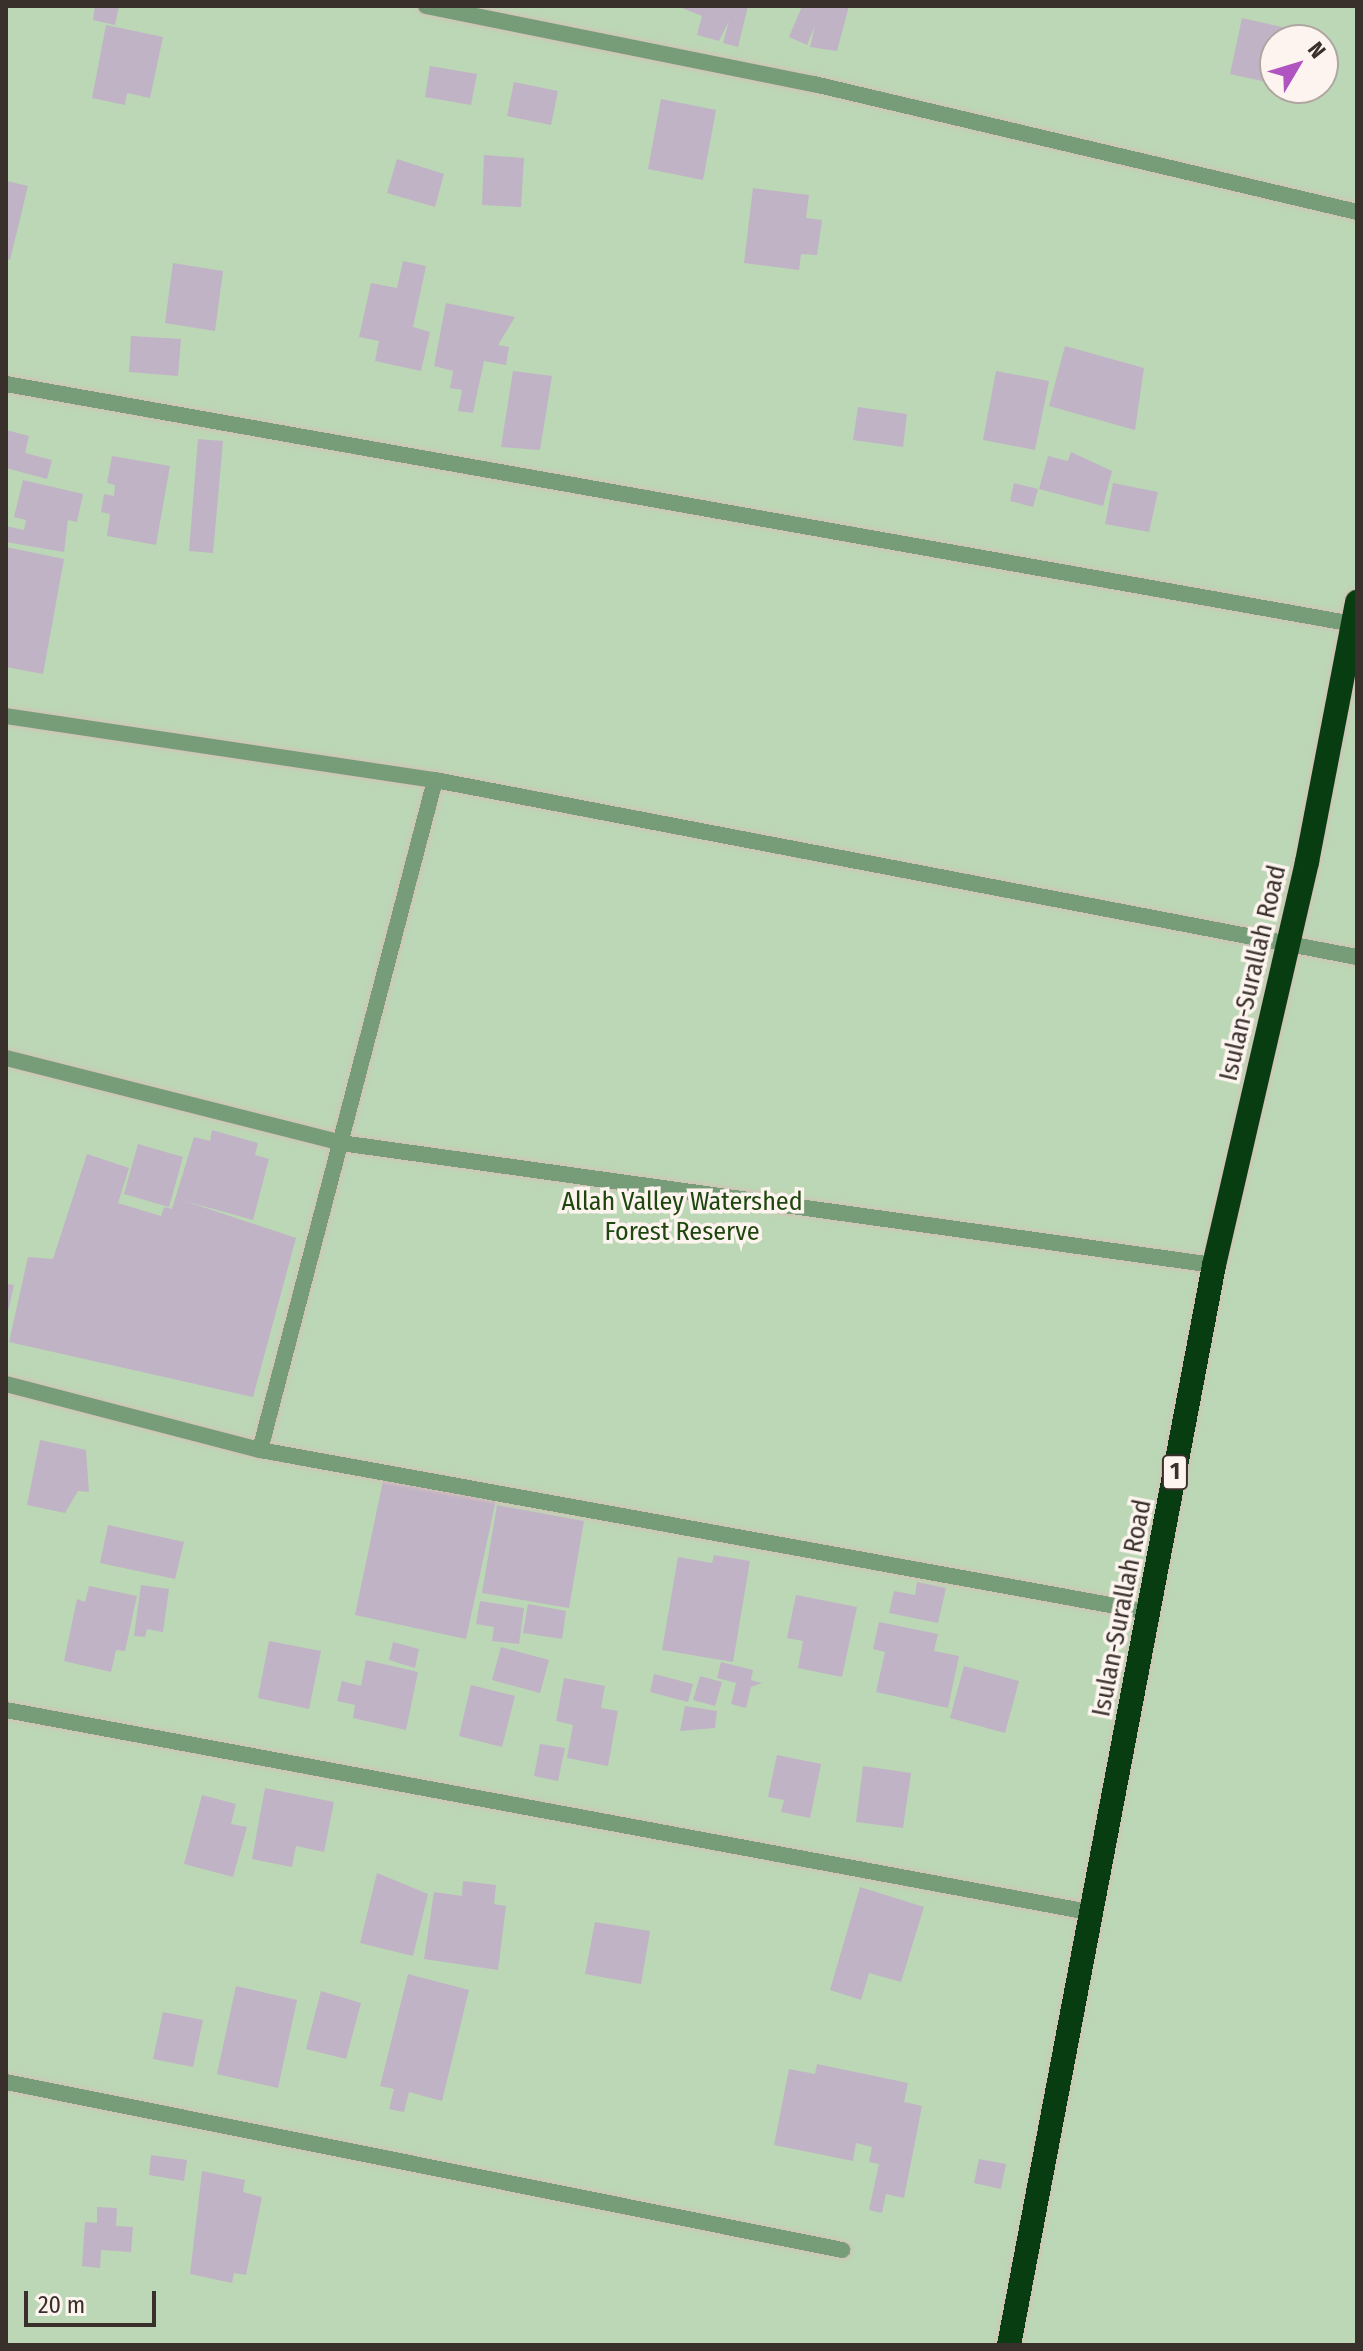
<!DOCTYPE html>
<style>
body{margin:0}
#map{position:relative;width:1363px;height:2351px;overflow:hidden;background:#fbe4d8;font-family:"Fira Sans Condensed",sans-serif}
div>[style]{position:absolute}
.green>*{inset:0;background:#bcd7b5}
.building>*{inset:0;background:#c0b3c6}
.roads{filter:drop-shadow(0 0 2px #d4c0b6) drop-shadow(0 0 2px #d4c0b6)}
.street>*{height:16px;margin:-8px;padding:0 8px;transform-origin:8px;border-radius:8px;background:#779c78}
.highway>*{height:24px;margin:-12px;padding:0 12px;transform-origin:12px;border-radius:12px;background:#073d11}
span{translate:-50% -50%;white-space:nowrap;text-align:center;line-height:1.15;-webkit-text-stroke:7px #fef4ef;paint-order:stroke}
.shield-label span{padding:2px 6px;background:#fef4ef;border:2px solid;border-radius:6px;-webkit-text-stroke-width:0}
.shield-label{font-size:24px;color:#39302c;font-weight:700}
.street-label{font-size:26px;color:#39302c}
.park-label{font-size:26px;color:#1d470f}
.frame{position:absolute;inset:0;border:8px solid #39302c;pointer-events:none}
.north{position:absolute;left:1259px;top:24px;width:80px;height:80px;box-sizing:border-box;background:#fef4ef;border:2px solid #afa6a1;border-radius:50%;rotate:52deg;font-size:22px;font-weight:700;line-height:32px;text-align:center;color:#39302c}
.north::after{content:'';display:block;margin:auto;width:28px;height:36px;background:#af54c0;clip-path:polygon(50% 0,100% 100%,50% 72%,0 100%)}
.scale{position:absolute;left:24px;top:2291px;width:132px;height:36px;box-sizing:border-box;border:4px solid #39302c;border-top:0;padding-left:10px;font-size:24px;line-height:28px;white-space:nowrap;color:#39302c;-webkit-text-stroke:6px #fef4ef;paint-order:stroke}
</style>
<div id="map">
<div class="green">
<div style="clip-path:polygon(evenodd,6px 6px,1357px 6px,1357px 2345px,6px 2345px,6px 6px,1275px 40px,1323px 40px,1323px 88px,1275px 88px,1275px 40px)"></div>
</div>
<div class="building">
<div style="clip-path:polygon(95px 6px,119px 6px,115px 25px,93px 20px)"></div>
<div style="clip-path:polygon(677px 6px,748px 6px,738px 47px,723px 43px,729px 21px,719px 41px,697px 35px,702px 16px)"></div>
<div style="clip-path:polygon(802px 6px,849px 6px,837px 51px,810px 47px,815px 26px,807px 45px,789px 37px)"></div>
<div style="clip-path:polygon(1242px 18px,1313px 34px,1275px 40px,1275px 84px,1230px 74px)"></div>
<div style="clip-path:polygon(106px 25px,163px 37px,150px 98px,127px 93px,125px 105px,92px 98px)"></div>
<div style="clip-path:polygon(430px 66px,477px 74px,471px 105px,425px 97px)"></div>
<div style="clip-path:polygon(514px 82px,558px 91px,551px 125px,507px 116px)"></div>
<div style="clip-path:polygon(661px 99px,716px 110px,703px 180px,648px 169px)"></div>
<div style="clip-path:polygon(484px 155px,524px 158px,521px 207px,482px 205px)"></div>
<div style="clip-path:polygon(397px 159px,444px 174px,435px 207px,387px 193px)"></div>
<div style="clip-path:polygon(7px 181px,28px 186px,10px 260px,6px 259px)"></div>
<div style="clip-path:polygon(753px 188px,809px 195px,806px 218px,822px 220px,817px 255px,801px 254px,799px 270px,744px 263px)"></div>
<div style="clip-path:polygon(403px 261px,426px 266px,413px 327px,430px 332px,421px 371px,375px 361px,379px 341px,359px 337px,371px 283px,397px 288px)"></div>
<div style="clip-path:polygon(173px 263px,223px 271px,215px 331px,165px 323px)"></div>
<div style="clip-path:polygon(446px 303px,515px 317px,498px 345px,509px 347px,506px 365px,484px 361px,473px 413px,458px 411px,462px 390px,450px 388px,453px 371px,434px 366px)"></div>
<div style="clip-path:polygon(131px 336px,181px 339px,178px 376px,129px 372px)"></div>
<div style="clip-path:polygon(1065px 346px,1144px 368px,1135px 430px,1049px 406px)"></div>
<div style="clip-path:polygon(513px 371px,552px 376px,540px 450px,501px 447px)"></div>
<div style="clip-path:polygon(996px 371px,1049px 381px,1035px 450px,983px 440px)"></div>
<div style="clip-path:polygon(858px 407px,907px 414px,903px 447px,853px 440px)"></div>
<div style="clip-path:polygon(6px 430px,29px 436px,25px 453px,52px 460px,47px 479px,6px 468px)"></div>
<div style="clip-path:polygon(198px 439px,223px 441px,213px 553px,189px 551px)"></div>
<div style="clip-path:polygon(1071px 452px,1112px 471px,1103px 506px,1039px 489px,1048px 456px,1068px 461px)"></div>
<div style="clip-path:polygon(112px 456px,170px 466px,156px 545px,107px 536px,110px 514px,101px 512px,104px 494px,114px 496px,115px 485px,107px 483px)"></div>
<div style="clip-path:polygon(23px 480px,83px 494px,77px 522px,68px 520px,64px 552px,6px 542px,6px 526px,24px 530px,26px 520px,14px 517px)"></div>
<div style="clip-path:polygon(1014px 483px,1038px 489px,1033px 507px,1010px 501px)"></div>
<div style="clip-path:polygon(1113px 483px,1158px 492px,1149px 532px,1105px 524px)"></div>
<div style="clip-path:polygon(6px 547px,64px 559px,43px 674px,6px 667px)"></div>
<div style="clip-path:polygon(212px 1130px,258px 1143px,255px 1155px,269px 1159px,253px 1220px,185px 1201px,296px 1238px,253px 1397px,9px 1342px,28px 1257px,53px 1259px,87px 1154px,129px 1168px,118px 1203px,161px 1216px,164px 1207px,172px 1209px,194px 1137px,210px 1141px)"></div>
<div style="clip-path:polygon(138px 1144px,183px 1157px,169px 1207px,124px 1194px)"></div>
<div style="clip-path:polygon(6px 1284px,14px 1285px,7px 1316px,6px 1316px)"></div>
<div style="clip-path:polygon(40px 1440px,86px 1450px,89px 1492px,78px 1491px,65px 1513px,27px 1505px)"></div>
<div style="clip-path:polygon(384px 1476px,496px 1500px,466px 1639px,355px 1615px)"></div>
<div style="clip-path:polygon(497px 1505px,584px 1521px,569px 1608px,482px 1593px)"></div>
<div style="clip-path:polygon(108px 1525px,184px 1542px,175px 1579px,100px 1563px)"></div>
<div style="clip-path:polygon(714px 1555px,750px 1561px,733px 1662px,662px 1650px,678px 1557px,712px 1563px)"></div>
<div style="clip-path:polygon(917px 1582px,946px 1588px,938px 1623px,889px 1613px,894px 1591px,915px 1595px)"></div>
<div style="clip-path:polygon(141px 1585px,169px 1589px,163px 1632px,147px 1629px,145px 1637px,134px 1636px)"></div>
<div style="clip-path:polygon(89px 1586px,137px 1596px,125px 1651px,116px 1650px,111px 1672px,64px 1661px,77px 1599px,85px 1602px)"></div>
<div style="clip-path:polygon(796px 1595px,857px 1607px,842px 1677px,798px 1668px,803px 1641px,787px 1638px)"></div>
<div style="clip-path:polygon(480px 1601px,524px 1608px,519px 1644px,492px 1641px,494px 1627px,476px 1624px)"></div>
<div style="clip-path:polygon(528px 1604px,566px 1611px,562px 1639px,523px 1633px)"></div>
<div style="clip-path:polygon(879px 1622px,938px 1634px,934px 1651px,959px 1656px,948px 1708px,876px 1692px,885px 1652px,873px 1649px)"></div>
<div style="clip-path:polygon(269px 1641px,321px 1651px,309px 1709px,258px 1698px)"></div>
<div style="clip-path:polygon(393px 1642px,419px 1649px,415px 1668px,389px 1660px)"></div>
<div style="clip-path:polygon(501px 1647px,549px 1660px,540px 1693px,492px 1680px)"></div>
<div style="clip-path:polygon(366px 1660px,418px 1672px,406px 1730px,353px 1718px,355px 1705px,337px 1701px,342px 1681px,361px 1686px)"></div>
<div style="clip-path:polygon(721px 1662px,753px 1670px,751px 1680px,762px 1683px,751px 1687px,746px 1708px,731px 1704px,736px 1683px,717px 1678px)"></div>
<div style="clip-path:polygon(964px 1666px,1019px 1681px,1005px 1733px,950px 1718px)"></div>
<div style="clip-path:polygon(654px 1674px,693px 1684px,688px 1702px,650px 1692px)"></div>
<div style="clip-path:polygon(700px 1676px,722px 1682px,715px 1706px,693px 1700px)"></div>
<div style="clip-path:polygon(564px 1678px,605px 1686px,601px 1708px,618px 1711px,608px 1766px,567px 1758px,573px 1725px,556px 1721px)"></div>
<div style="clip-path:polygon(471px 1685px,515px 1696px,502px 1747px,459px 1736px)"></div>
<div style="clip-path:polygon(685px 1706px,717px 1711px,715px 1728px,680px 1731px)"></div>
<div style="clip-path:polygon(540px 1744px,565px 1748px,558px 1781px,534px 1776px)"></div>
<div style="clip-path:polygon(777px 1755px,821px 1764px,810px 1818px,781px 1812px,784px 1800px,768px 1797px)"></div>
<div style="clip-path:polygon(863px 1766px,911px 1773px,903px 1828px,856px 1822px)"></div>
<div style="clip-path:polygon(265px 1788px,334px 1802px,324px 1852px,296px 1846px,292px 1867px,252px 1859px)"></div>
<div style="clip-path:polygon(202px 1795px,236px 1804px,231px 1824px,247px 1827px,233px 1877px,184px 1864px)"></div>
<div style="clip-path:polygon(377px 1873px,428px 1894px,413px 1956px,360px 1943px)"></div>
<div style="clip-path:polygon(463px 1881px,496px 1885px,494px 1904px,506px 1906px,498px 1970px,424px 1959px,434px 1892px,462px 1896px)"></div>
<div style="clip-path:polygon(860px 1887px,924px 1907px,901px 1982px,869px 1973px,861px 2000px,830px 1990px)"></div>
<div style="clip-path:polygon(595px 1922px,650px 1931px,641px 1984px,585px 1974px)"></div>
<div style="clip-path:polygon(408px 1974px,469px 1990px,442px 2101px,409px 2092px,404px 2112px,389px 2109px,394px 2089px,380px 2086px)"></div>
<div style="clip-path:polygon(236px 1986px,297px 2000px,278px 2088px,217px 2074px)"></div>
<div style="clip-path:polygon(321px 1991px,361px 2003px,346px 2059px,306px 2049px)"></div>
<div style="clip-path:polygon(163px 2012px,203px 2020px,193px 2067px,153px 2059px)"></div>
<div style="clip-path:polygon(817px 2064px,908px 2083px,904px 2102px,922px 2106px,904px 2198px,886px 2194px,882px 2213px,869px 2210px,879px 2164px,869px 2162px,872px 2147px,856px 2143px,853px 2161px,774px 2145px,789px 2069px,815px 2074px)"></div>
<div style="clip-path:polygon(151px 2155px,187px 2160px,184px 2181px,149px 2175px)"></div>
<div style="clip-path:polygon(979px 2159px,1006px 2164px,1001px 2189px,974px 2183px)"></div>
<div style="clip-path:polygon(202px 2171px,245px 2180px,243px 2192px,262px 2197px,246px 2275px,234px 2273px,232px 2283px,190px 2274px)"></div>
<div style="clip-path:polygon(97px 2207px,117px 2208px,116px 2226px,133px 2227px,131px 2252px,101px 2250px,100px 2268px,82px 2266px,85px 2222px,97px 2223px)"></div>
</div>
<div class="roads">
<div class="street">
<div style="left:426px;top:6px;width:396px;rotate:11.4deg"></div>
<div style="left:814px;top:84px;width:558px;rotate:13.26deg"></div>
<div style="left:6px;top:384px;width:1368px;rotate:10.1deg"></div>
<div style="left:6px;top:716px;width:434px;rotate:8.5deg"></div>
<div style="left:435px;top:780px;width:939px;rotate:10.87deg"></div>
<div style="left:6px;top:1058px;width:346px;rotate:14.2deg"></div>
<div style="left:341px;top:1143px;width:881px;rotate:7.96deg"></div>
<div style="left:6px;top:1384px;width:262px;rotate:14.6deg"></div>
<div style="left:260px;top:1450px;width:904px;rotate:10.33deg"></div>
<div style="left:260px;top:1450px;width:692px;rotate:-75.36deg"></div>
<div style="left:6px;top:1710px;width:1107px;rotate:10.57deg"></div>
<div style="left:6px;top:2082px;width:853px;rotate:11.36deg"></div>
</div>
<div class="highway">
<div style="left:1009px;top:2345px;width:1099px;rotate:-79.25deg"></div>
<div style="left:1214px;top:1265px;width:414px;rotate:-77deg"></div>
<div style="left:1307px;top:862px;width:265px;rotate:-79.1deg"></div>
</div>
</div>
<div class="shield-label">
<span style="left:1175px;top:1472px">1</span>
</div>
<div class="street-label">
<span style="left:1253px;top:973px;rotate:-77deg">Isulan-Surallah Road</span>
<span style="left:1122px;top:1608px;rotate:-79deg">Isulan-Surallah Road</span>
</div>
<div class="park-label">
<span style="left:682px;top:1217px">Allah Valley Watershed<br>Forest Reserve</span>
</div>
<div class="frame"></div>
<div class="north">N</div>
<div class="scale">20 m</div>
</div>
